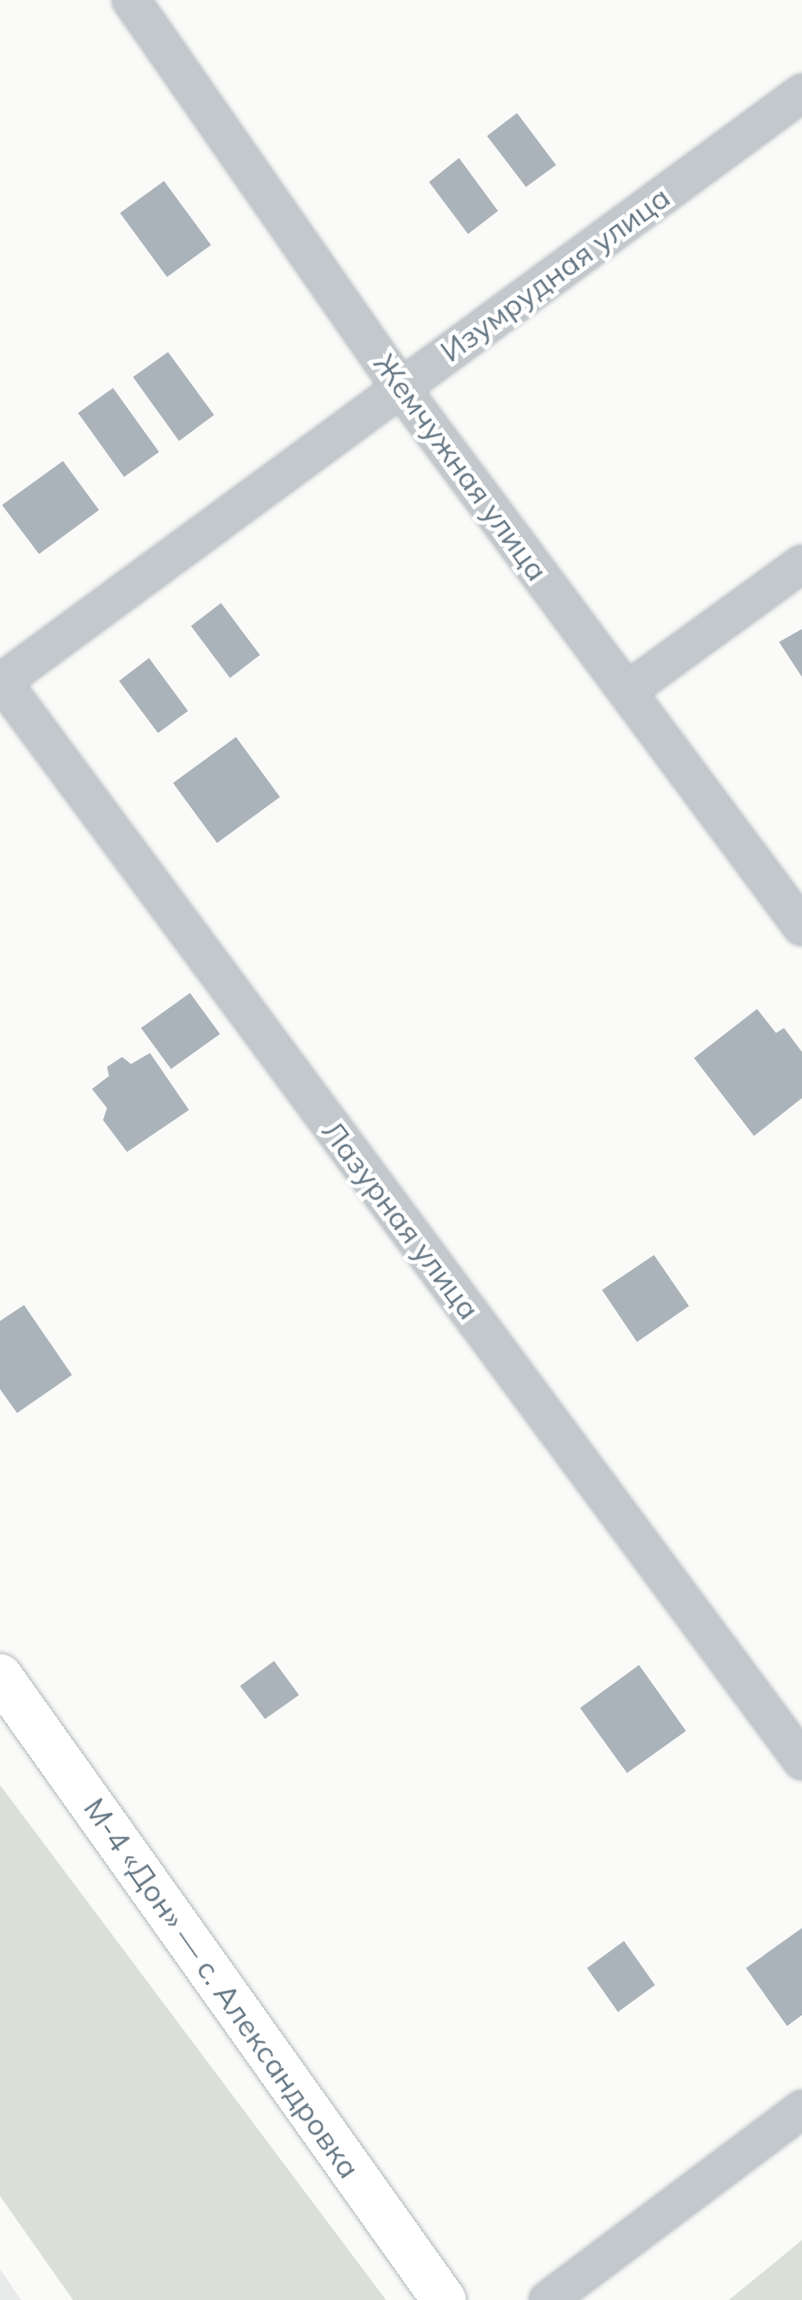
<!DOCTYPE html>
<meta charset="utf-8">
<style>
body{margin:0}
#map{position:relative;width:802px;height:2300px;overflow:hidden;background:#fafaf8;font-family:Mulish,sans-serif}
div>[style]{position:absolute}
.built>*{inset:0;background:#e8e9e9}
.green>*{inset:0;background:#dadfd7}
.building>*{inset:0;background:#aab3b9}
.roads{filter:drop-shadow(0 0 2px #b3babf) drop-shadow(0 0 2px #b3babf)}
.minor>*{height:36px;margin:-18px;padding:0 18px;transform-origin:18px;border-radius:18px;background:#c3c8cc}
.secondary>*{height:44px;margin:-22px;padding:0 22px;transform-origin:22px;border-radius:22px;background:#fff}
span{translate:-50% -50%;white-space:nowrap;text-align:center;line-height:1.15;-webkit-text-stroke:8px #fff;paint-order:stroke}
.street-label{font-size:30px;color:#657683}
</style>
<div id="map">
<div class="built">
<div style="clip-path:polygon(0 2269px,21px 2300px,0 2300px)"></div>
</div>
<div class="green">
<div style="clip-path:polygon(0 1785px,386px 2300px,73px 2300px,0 2196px)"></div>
<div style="clip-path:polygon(802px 2240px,802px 2300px,729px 2300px)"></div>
</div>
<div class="building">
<div style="clip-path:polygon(517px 113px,556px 165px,526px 187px,487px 136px)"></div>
<div style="clip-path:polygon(459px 158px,498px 211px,468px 234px,429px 182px)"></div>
<div style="clip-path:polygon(164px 181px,211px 245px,167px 277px,120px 213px)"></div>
<div style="clip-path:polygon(168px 352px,214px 415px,179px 441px,133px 377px)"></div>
<div style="clip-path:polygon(113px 388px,159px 452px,124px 477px,78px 413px)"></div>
<div style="clip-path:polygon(63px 461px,99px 510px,39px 554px,2px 505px)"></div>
<div style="clip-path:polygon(221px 603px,260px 655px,230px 678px,191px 626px)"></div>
<div style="clip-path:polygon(802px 629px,802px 677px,779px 642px)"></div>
<div style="clip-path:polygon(149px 658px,188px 711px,158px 733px,119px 681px)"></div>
<div style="clip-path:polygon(236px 737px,280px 797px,217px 843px,173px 783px)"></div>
<div style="clip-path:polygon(190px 993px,220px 1034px,171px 1069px,141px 1028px)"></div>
<div style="clip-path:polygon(757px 1009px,776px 1033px,784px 1028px,802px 1052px,802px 1098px,754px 1136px,694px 1058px)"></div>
<div style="clip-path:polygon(150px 1053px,189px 1110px,127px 1152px,103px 1120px,107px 1108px,92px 1089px,109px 1076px,107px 1067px,122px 1057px,131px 1064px)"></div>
<div style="clip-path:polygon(654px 1255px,689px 1306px,637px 1342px,602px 1290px)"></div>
<div style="clip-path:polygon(24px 1305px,72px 1375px,17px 1413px,0 1389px,0 1321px)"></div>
<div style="clip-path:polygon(274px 1661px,299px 1695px,265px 1719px,240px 1686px)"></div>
<div style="clip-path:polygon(639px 1665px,686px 1731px,627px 1773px,580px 1708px)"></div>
<div style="clip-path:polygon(802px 1928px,802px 2015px,787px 2026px,746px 1968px)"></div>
<div style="clip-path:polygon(624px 1941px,655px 1985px,618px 2012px,587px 1968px)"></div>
</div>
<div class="roads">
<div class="minor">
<div style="left:131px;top:0;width:471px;rotate:55.2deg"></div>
<div style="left:400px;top:387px;width:673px;rotate:53.33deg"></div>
<div style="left:0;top:679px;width:1347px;rotate:53.45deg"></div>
<div style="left:0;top:683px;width:996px;rotate:-36.34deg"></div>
<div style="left:627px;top:691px;width:216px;rotate:-36deg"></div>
<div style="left:548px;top:2300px;width:318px;rotate:-36.9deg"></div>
</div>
<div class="secondary">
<div style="left:0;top:1676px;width:766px;rotate:54.57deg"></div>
</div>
</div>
<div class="street-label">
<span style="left:555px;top:274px;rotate:-36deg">Изумрудная улица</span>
<span style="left:461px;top:467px;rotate:54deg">Жемчужная улица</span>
<span style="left:401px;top:1220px;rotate:53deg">Лазурная улица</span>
<span style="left:222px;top:1988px;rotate:55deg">М-4 «Дон» — с. Александровка</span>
</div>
</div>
